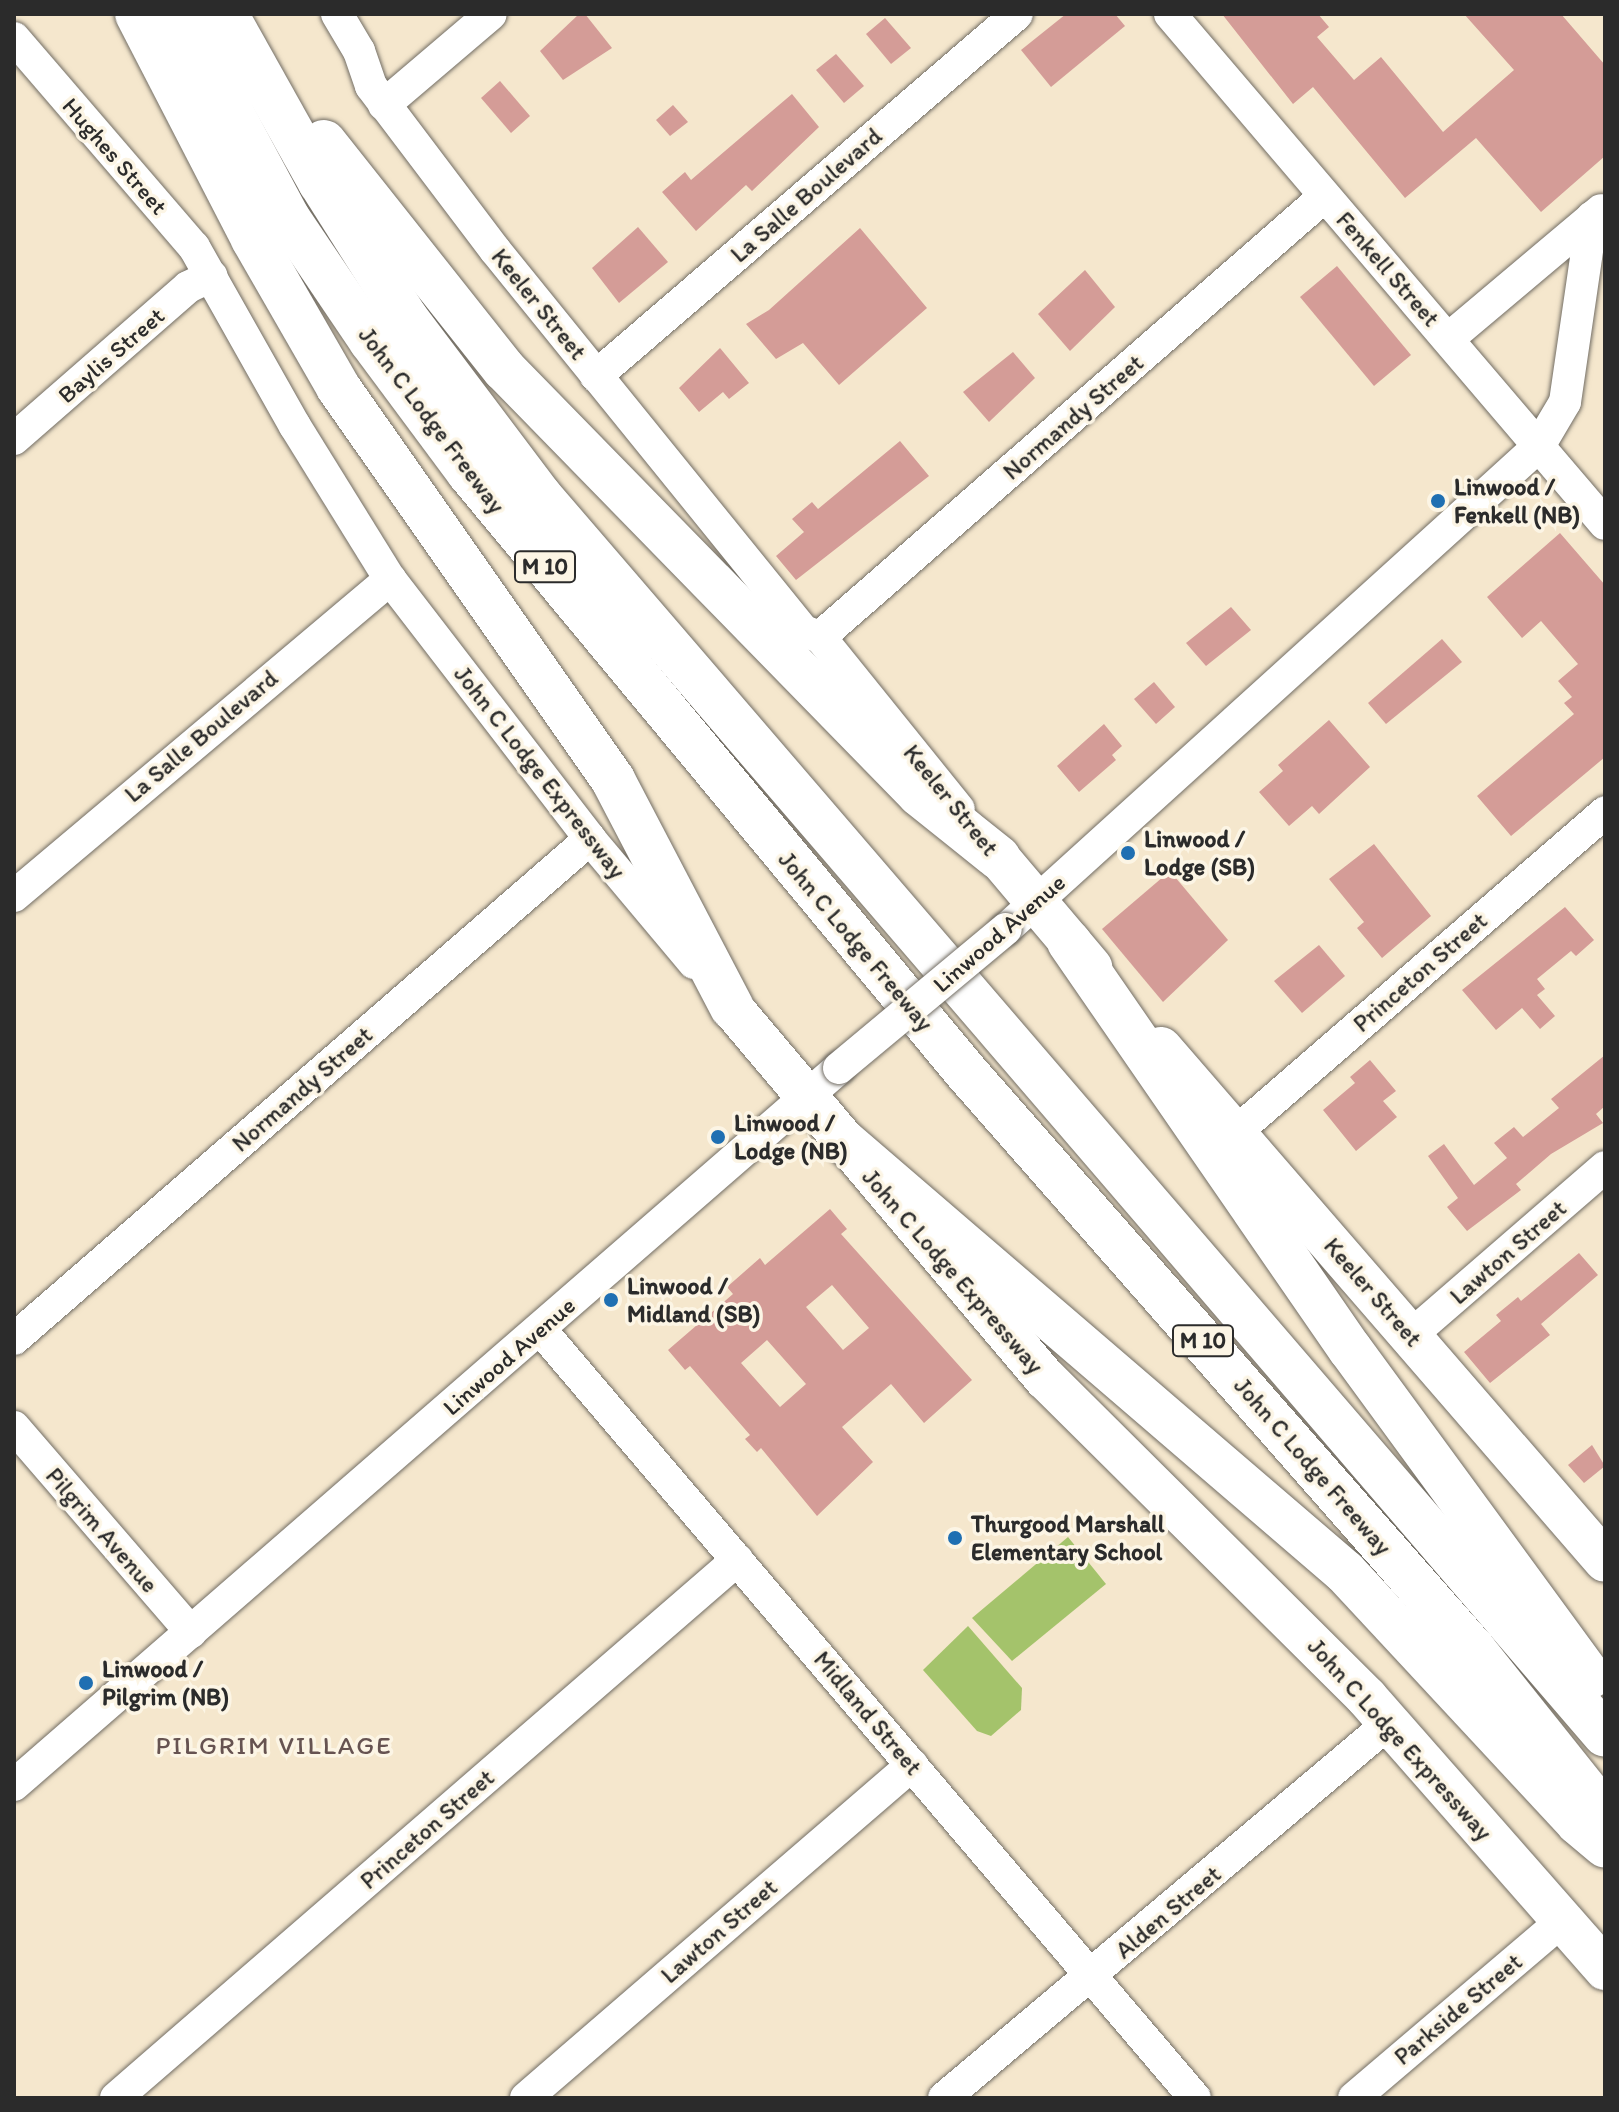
<!DOCTYPE html>
<style>
body{margin:0}
#map{position:relative;width:1619px;height:2112px;overflow:hidden;background:#f5e7cd;font-family:Itim,sans-serif}
div>[style]{position:absolute}
.green>*{inset:0;background:#a4c36b}
.building>*{inset:0;background:#d49c97}
.roads{filter:drop-shadow(0 0 2px #726d64) drop-shadow(0 0 2px #726d64)}
.minor>*{height:32px;margin:-16px;padding:0 16px;transform-origin:16px;border-radius:16px;background:#fff}
.major>*{height:42px;margin:-21px;padding:0 21px;transform-origin:21px;border-radius:21px;background:#fff}
.highway>*{height:44px;margin:-22px;padding:0 22px;transform-origin:22px;border-radius:22px;background:#fff}
.bridges{filter:drop-shadow(0 0 2px #726d64) drop-shadow(0 0 2px #726d64)}
.minor-bridge>*{height:32px;margin:-16px;padding:0 16px;transform-origin:16px;border-radius:16px;background:#fff}
.dots>*{width:22px;height:22px;translate:-50% -50%;box-sizing:border-box;border:4px solid #fcf5e5;border-radius:50%}
span{translate:-50% -50%;white-space:nowrap;text-align:center;line-height:1.15;-webkit-text-stroke:7px #fcf5e5;paint-order:stroke}
.shield-label span{padding:2px 6px;background:#fcf5e5;border:2px solid;border-radius:6px;-webkit-text-stroke-width:0}
.shield-label{font-size:22px;color:#2b2b2b;font-weight:700}
.street-label{font-size:24px;color:#2b2b2b}
.poi-label{font-size:24px;color:#2b2b2b;font-weight:700}
.left{translate:0 -50%;text-align:left}
.neighbourhood-label{font-size:26px;color:#665351;letter-spacing:2px}
.frame{position:absolute;inset:0;border:16px solid #2b2b2b;pointer-events:none}
</style>
<div id="map">
<div class="green">
<div style="clip-path:polygon(1068px 1537px,1106px 1584px,1012px 1661px,972px 1618px)"></div>
<div style="clip-path:polygon(968px 1626px,1022px 1688px,1021px 1710px,991px 1736px,977px 1731px,923px 1670px)"></div>
</div>
<div class="building">
<div style="clip-path:polygon(579px 14px,585px 14px,612px 48px,563px 80px,540px 51px)"></div>
<div style="clip-path:polygon(1066px 14px,1115px 14px,1125px 26px,1051px 87px,1021px 50px)"></div>
<div style="clip-path:polygon(1222px 14px,1318px 14px,1329px 27px,1317px 37px,1354px 80px,1381px 57px,1443px 132px,1514px 70px,1464px 14px,1561px 14px,1605px 65px,1605px 156px,1541px 212px,1476px 138px,1405px 198px,1313px 87px,1293px 104px)"></div>
<div style="clip-path:polygon(885px 18px,911px 48px,891px 64px,866px 34px)"></div>
<div style="clip-path:polygon(836px 54px,864px 86px,844px 103px,816px 70px)"></div>
<div style="clip-path:polygon(500px 81px,530px 116px,511px 133px,481px 98px)"></div>
<div style="clip-path:polygon(792px 94px,819px 127px,752px 191px,746px 185px,696px 231px,662px 192px,685px 172px,691px 180px)"></div>
<div style="clip-path:polygon(673px 105px,688px 122px,670px 136px,656px 120px)"></div>
<div style="clip-path:polygon(638px 227px,668px 262px,619px 303px,592px 268px)"></div>
<div style="clip-path:polygon(860px 228px,927px 308px,839px 385px,803px 343px,776px 359px,746px 324px,769px 310px)"></div>
<div style="clip-path:polygon(1337px 266px,1411px 355px,1374px 386px,1300px 297px)"></div>
<div style="clip-path:polygon(1085px 270px,1115px 307px,1070px 351px,1038px 314px)"></div>
<div style="clip-path:polygon(720px 348px,749px 383px,729px 399px,723px 392px,699px 412px,679px 388px)"></div>
<div style="clip-path:polygon(1013px 352px,1035px 378px,989px 422px,963px 392px)"></div>
<div style="clip-path:polygon(900px 441px,929px 476px,796px 580px,776px 556px,804px 532px,792px 519px,812px 502px,818px 509px)"></div>
<div style="clip-path:polygon(1560px 533px,1605px 585px,1605px 757px,1511px 836px,1477px 796px,1574px 714px,1564px 703px,1572px 697px,1558px 681px,1578px 664px,1541px 621px,1522px 638px,1487px 597px)"></div>
<div style="clip-path:polygon(1231px 607px,1251px 630px,1206px 666px,1186px 643px)"></div>
<div style="clip-path:polygon(1442px 639px,1462px 662px,1386px 724px,1368px 703px)"></div>
<div style="clip-path:polygon(1154px 682px,1175px 707px,1156px 724px,1134px 699px)"></div>
<div style="clip-path:polygon(1329px 720px,1370px 767px,1319px 814px,1312px 806px,1289px 826px,1259px 792px,1283px 771px,1278px 765px)"></div>
<div style="clip-path:polygon(1104px 724px,1122px 746px,1112px 755px,1116px 760px,1079px 792px,1057px 766px)"></div>
<div style="clip-path:polygon(1374px 844px,1431px 916px,1382px 958px,1357px 928px,1364px 922px,1329px 879px)"></div>
<div style="clip-path:polygon(1170px 871px,1228px 940px,1163px 1002px,1102px 929px)"></div>
<div style="clip-path:polygon(1565px 907px,1594px 940px,1576px 956px,1571px 951px,1537px 979px,1545px 989px,1537px 995px,1555px 1016px,1540px 1029px,1522px 1008px,1496px 1030px,1462px 990px)"></div>
<div style="clip-path:polygon(1319px 945px,1345px 976px,1302px 1013px,1274px 981px)"></div>
<div style="clip-path:polygon(1605px 1055px,1605px 1106px,1596px 1114px,1603px 1123px,1551px 1154px,1516px 1184px,1521px 1190px,1467px 1231px,1447px 1207px,1458px 1198px,1428px 1156px,1444px 1144px,1474px 1185px,1507px 1158px,1494px 1143px,1514px 1127px,1523px 1137px,1559px 1108px,1551px 1099px)"></div>
<div style="clip-path:polygon(1370px 1060px,1396px 1091px,1383px 1101px,1397px 1117px,1356px 1151px,1323px 1110px,1355px 1083px,1350px 1077px)"></div>
<div style="clip-path:polygon(evenodd,830px 1209px,847px 1229px,841px 1234px,972px 1380px,924px 1423px,891px 1384px,842px 1427px,873px 1462px,817px 1516px,761px 1448px,757px 1452px,745px 1439px,750px 1435px,690px 1366px,685px 1370px,668px 1350px,733px 1294px,727px 1287px,760px 1258px,765px 1265px,830px 1209px,832px 1285px,869px 1328px,843px 1350px,806px 1307px,832px 1285px,830px 1209px,767px 1340px,806px 1384px,780px 1407px,741px 1363px,767px 1340px)"></div>
<div style="clip-path:polygon(1579px 1253px,1598px 1275px,1541px 1324px,1550px 1335px,1490px 1383px,1464px 1352px,1501px 1321px,1496px 1315px,1518px 1297px,1521px 1301px)"></div>
<div style="clip-path:polygon(1592px 1445px,1605px 1466px,1584px 1483px,1568px 1465px)"></div>
</div>
<div class="roads">
<div class="minor">
<div style="left:337px;top:14px;width:43px;rotate:59.3deg"></div>
<div style="left:359px;top:51px;width:37px;rotate:71deg"></div>
<div style="left:371px;top:86px;width:206px;rotate:52.9deg"></div>
<div style="left:495px;top:250px;width:490px;rotate:51deg"></div>
<div style="left:803px;top:631px;width:18px;rotate:19deg"></div>
<div style="left:820px;top:637px;width:221px;rotate:51.1deg"></div>
<div style="left:1170px;top:14px;width:670px;rotate:49.54deg"></div>
<div style="left:14px;top:38px;width:276px;rotate:49.3deg"></div>
<div style="left:194px;top:247px;width:206px;rotate:60.6deg"></div>
<div style="left:295px;top:426px;width:180px;rotate:58.2deg"></div>
<div style="left:390px;top:579px;width:328px;rotate:52.4deg"></div>
<div style="left:590px;top:839px;width:162px;rotate:50deg"></div>
<div style="left:384px;top:105px;width:140px;rotate:-40.4deg"></div>
<div style="left:1448px;top:339px;width:200px;rotate:-40.1deg"></div>
<div style="left:596px;top:376px;width:555px;rotate:-40.69deg"></div>
<div style="left:14px;top:439px;width:231px;rotate:-41.1deg"></div>
<div style="left:188px;top:287px;width:26px;rotate:-25deg"></div>
<div style="left:820px;top:637px;width:670px;rotate:-41.13deg"></div>
<div style="left:14px;top:896px;width:492px;rotate:-40.1deg"></div>
<div style="left:1006px;top:929px;width:719px;rotate:-42.18deg"></div>
<div style="left:1539px;top:446px;width:51px;rotate:-59.4deg"></div>
<div style="left:1565px;top:402px;width:187px;rotate:-81.7deg"></div>
<div style="left:1235px;top:1133px;width:490px;rotate:-40.9deg"></div>
<div style="left:540px;top:1329px;width:1010px;rotate:49.58deg"></div>
<div style="left:1410px;top:1336px;width:258px;rotate:-40.9deg"></div>
<div style="left:14px;top:1339px;width:763px;rotate:-40.96deg"></div>
<div style="left:14px;top:1427px;width:271px;rotate:49.2deg"></div>
<div style="left:14px;top:1785px;width:1093px;rotate:-40.99deg"></div>
<div style="left:116px;top:2098px;width:822px;rotate:-40.9deg"></div>
<div style="left:526px;top:2098px;width:510px;rotate:-40.78deg"></div>
<div style="left:944px;top:2098px;width:582px;rotate:-40.12deg"></div>
<div style="left:1354px;top:2098px;width:275px;rotate:-40.4deg"></div>
</div>
<div class="major">
<div style="left:999px;top:858px;width:143px;rotate:49.8deg"></div>
<div style="left:732px;top:1008px;width:485px;rotate:49.8deg"></div>
<div style="left:1045px;top:1378px;width:454px;rotate:44.8deg"></div>
<div style="left:1367px;top:1698px;width:361px;rotate:48.7deg"></div>
<div style="left:1161px;top:1048px;width:678px;rotate:49.12deg"></div>
</div>
<div class="highway">
<div style="left:137px;top:14px;width:253px;rotate:62.7deg"></div>
<div style="left:253px;top:239px;width:171px;rotate:60.1deg"></div>
<div style="left:338px;top:387px;width:480px;rotate:55deg"></div>
<div style="left:613px;top:780px;width:257px;rotate:62.4deg"></div>
<div style="left:179px;top:14px;width:231px;rotate:61.9deg"></div>
<div style="left:288px;top:218px;width:148px;rotate:56deg"></div>
<div style="left:371px;top:341px;width:164px;rotate:53.4deg"></div>
<div style="left:469px;top:473px;width:778px;rotate:50.32deg"></div>
<div style="left:966px;top:1072px;width:770px;rotate:48.69deg"></div>
<div style="left:1474px;top:1650px;width:210px;rotate:51.4deg"></div>
<div style="left:226px;top:14px;width:193px;rotate:60.8deg"></div>
<div style="left:320px;top:182px;width:161px;rotate:57.7deg"></div>
<div style="left:406px;top:318px;width:224px;rotate:53deg"></div>
<div style="left:541px;top:497px;width:1632px;rotate:49.32deg"></div>
<div style="left:324px;top:142px;width:290px;rotate:51.6deg"></div>
<div style="left:504px;top:369px;width:594px;rotate:45.68deg"></div>
<div style="left:919px;top:794px;width:102px;rotate:38.7deg"></div>
<div style="left:1069px;top:942px;width:495px;rotate:55.4deg"></div>
<div style="left:1350px;top:1349px;width:406px;rotate:53.8deg"></div>
<div style="left:841px;top:1139px;width:664px;rotate:40.67deg"></div>
<div style="left:1345px;top:1572px;width:342px;rotate:47.1deg"></div>
<div style="left:1578px;top:1823px;width:35px;rotate:40deg"></div>
</div>
</div>
<div class="bridges">
<div class="minor-bridge">
<div style="left:839px;top:1068px;width:217px;rotate:-39.8deg"></div>
</div>
</div>
<div class="dots">
<div style="left:1438px;top:501px;background:#1f6fb2"></div>
<div style="left:1128px;top:853px;background:#1f6fb2"></div>
<div style="left:718px;top:1137px;background:#1f6fb2"></div>
<div style="left:611px;top:1300px;background:#1f6fb2"></div>
<div style="left:955px;top:1538px;background:#1f6fb2"></div>
<div style="left:86px;top:1683px;background:#1f6fb2"></div>
</div>
<div class="shield-label">
<span style="left:545px;top:567px">M 10</span>
<span style="left:1203px;top:1341px">M 10</span>
</div>
<div class="street-label">
<span style="left:115px;top:156px;rotate:49deg">Hughes Street</span>
<span style="left:806px;top:195px;rotate:-41deg">La Salle Boulevard</span>
<span style="left:1388px;top:269px;rotate:49deg">Fenkell Street</span>
<span style="left:539px;top:304px;rotate:51deg">Keeler Street</span>
<span style="left:111px;top:355px;rotate:-41deg">Baylis Street</span>
<span style="left:1073px;top:417px;rotate:-41deg">Normandy Street</span>
<span style="left:432px;top:420px;rotate:53deg">John C Lodge Freeway</span>
<span style="left:201px;top:736px;rotate:-40deg">La Salle Boulevard</span>
<span style="left:540px;top:772px;rotate:52deg">John C Lodge Expressway</span>
<span style="left:951px;top:800px;rotate:51deg">Keeler Street</span>
<span style="left:999px;top:933px;rotate:-41deg">Linwood Avenue</span>
<span style="left:856px;top:941px;rotate:50deg">John C Lodge Freeway</span>
<span style="left:1420px;top:972px;rotate:-41deg">Princeton Street</span>
<span style="left:302px;top:1089px;rotate:-41deg">Normandy Street</span>
<span style="left:1508px;top:1252px;rotate:-41deg">Lawton Street</span>
<span style="left:953px;top:1271px;rotate:49deg">John C Lodge Expressway</span>
<span style="left:1373px;top:1292px;rotate:49deg">Keeler Street</span>
<span style="left:509px;top:1356px;rotate:-41deg">Linwood Avenue</span>
<span style="left:1313px;top:1466px;rotate:49deg">John C Lodge Freeway</span>
<span style="left:102px;top:1530px;rotate:49deg">Pilgrim Avenue</span>
<span style="left:868px;top:1713px;rotate:50deg">Midland Street</span>
<span style="left:1400px;top:1739px;rotate:48deg">John C Lodge Expressway</span>
<span style="left:427px;top:1829px;rotate:-41deg">Princeton Street</span>
<span style="left:1168px;top:1912px;rotate:-40deg">Alden Street</span>
<span style="left:719px;top:1931px;rotate:-41deg">Lawton Street</span>
<span style="left:1458px;top:2009px;rotate:-40deg">Parkside Street</span>
</div>
<div class="poi-label">
<span class="left" style="left:1454px;top:501px">Linwood /<br>Fenkell (NB)</span>
<span class="left" style="left:1144px;top:853px">Linwood /<br>Lodge (SB)</span>
<span class="left" style="left:734px;top:1137px">Linwood /<br>Lodge (NB)</span>
<span class="left" style="left:627px;top:1300px">Linwood /<br>Midland (SB)</span>
<span class="left" style="left:971px;top:1538px">Thurgood Marshall<br>Elementary School</span>
<span class="left" style="left:102px;top:1683px">Linwood /<br>Pilgrim (NB)</span>
</div>
<div class="neighbourhood-label">
<span style="left:274px;top:1746px">PILGRIM VILLAGE</span>
</div>
<div class="frame"></div>
</div>
